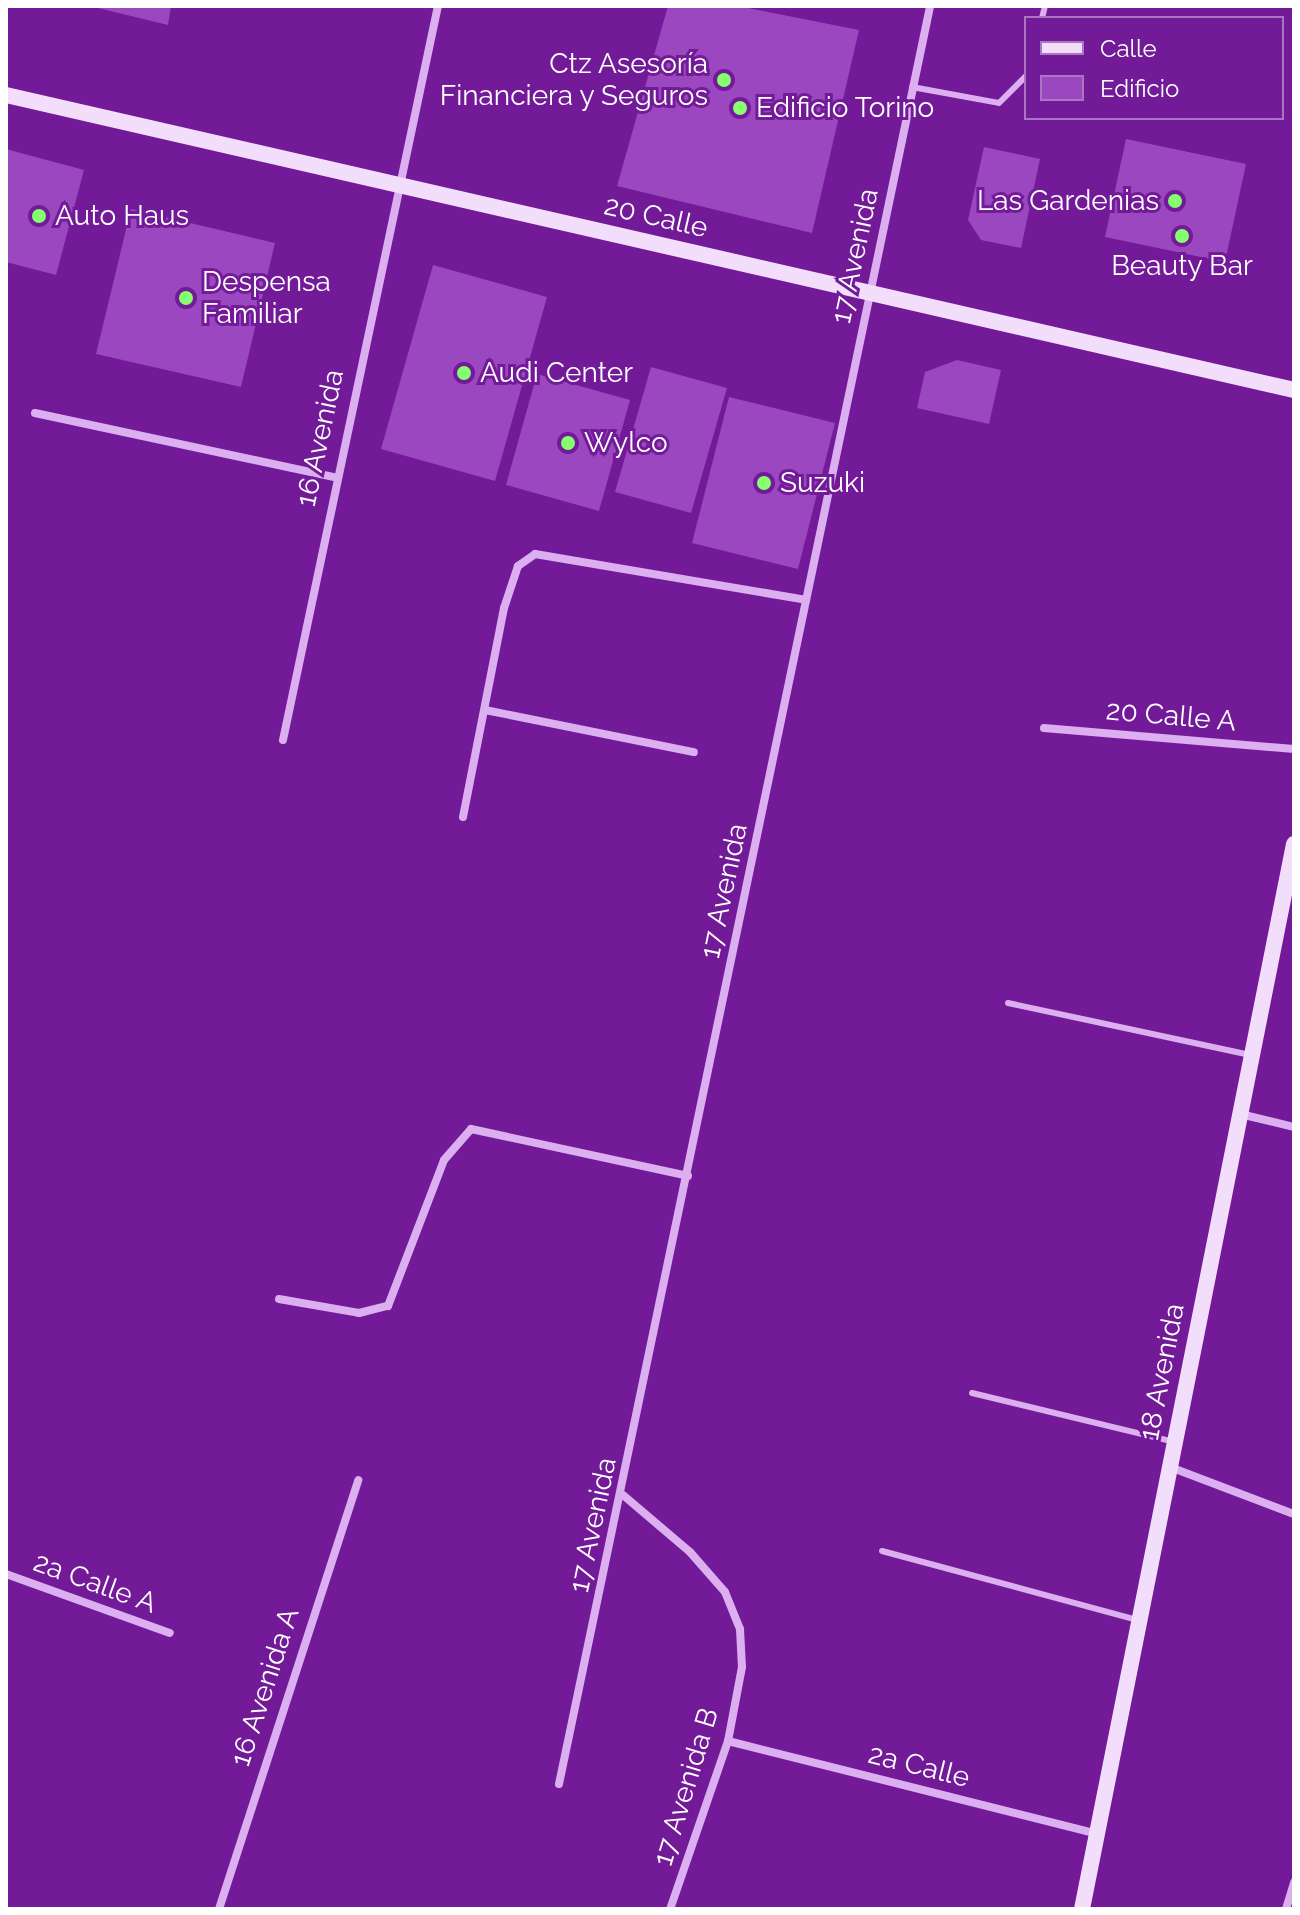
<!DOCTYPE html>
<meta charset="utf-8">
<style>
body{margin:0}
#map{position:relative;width:1300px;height:1915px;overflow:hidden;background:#721a98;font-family:Raleway,sans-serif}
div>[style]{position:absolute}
.building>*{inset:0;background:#9b47c0}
.lane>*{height:6px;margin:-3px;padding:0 3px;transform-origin:3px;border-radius:3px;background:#dcaff1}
.street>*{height:8px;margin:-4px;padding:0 4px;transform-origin:4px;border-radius:4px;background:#dcaff1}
.secondary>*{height:16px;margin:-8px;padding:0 8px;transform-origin:8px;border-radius:8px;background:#f2ddfb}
.dots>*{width:22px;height:22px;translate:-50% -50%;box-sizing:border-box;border:4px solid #721a98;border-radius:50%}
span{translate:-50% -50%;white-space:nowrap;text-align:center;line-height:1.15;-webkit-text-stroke:6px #721a98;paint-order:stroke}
.poi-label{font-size:28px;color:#fff}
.right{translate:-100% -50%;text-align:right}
.left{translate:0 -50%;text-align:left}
.street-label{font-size:28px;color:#fff}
.frame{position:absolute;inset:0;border:8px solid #fff;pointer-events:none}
.legend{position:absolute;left:1024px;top:16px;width:260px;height:104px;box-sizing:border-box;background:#721a98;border:2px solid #aa76c1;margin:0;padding:10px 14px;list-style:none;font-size:24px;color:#fff}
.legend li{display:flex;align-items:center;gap:16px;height:40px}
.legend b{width:40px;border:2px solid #aa76c1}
</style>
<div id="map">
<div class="building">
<div style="clip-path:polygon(90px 6px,171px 6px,168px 25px)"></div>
<div style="clip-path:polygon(668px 6px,738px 6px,859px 30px,812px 233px,617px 186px)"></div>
<div style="clip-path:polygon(1126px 139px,1246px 164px,1225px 262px,1105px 237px)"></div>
<div style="clip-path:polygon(984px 147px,1040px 159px,1021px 248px,981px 240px,968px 220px)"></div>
<div style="clip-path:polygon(6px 149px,84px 170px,56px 275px,6px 262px)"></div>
<div style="clip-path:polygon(131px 209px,275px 243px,241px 387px,96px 354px)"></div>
<div style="clip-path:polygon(433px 265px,547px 297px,495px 481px,381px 449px)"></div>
<div style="clip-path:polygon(957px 360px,1001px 370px,989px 424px,917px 408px,925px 372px)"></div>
<div style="clip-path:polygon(651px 367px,727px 388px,691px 513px,615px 492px)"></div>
<div style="clip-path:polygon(537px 374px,630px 400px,599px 511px,506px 485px)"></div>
<div style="clip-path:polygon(729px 397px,835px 423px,798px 569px,692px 543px)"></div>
</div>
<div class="lane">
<div style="left:1042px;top:18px;width:12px;rotate:-76deg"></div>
<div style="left:912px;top:87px;width:88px;rotate:10.4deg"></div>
<div style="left:999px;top:103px;width:38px;rotate:-45deg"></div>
<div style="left:1008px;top:1003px;width:249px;rotate:12.1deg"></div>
<div style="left:972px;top:1393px;width:208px;rotate:13.6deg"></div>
<div style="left:882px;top:1551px;width:264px;rotate:15.1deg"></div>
</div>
<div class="street">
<div style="left:35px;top:413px;width:306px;rotate:12.1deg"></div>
<div style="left:485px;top:710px;width:213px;rotate:11.4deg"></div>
<div style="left:1044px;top:728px;width:251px;rotate:4.8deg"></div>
<div style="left:283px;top:740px;width:750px;rotate:-78.08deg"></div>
<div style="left:463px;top:817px;width:213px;rotate:-78.9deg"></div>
<div style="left:504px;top:608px;width:44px;rotate:-71.6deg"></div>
<div style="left:518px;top:566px;width:21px;rotate:-35deg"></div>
<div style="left:535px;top:554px;width:275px;rotate:9.6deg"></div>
<div style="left:1240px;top:1114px;width:56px;rotate:13.5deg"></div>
<div style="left:279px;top:1299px;width:81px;rotate:9.9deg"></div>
<div style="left:359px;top:1313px;width:30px;rotate:-14deg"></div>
<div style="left:388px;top:1306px;width:156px;rotate:-69deg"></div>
<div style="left:444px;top:1160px;width:41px;rotate:-48.9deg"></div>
<div style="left:471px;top:1129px;width:222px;rotate:12.2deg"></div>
<div style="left:1170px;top:1467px;width:133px;rotate:20.8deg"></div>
<div style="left:623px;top:1495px;width:88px;rotate:40.4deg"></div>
<div style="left:690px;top:1552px;width:53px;rotate:48.8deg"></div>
<div style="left:725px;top:1592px;width:40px;rotate:68deg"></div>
<div style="left:740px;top:1629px;width:38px;rotate:87deg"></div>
<div style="left:742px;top:1667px;width:75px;rotate:100.7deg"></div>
<div style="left:728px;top:1741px;width:178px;rotate:109deg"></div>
<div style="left:6px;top:1574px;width:174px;rotate:19.8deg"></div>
<div style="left:728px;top:1741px;width:382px;rotate:14.1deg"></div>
<div style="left:559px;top:1784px;width:1816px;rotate:-78.21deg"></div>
<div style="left:219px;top:1909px;width:451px;rotate:-72deg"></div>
<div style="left:1286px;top:1909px;width:28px;rotate:-73deg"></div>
</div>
<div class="secondary">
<div style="left:6px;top:95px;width:1321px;rotate:12.9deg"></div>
<div style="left:1082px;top:1909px;width:1086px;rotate:-78.74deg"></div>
</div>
<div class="dots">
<div style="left:724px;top:80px;background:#85ff6e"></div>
<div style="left:740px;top:108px;background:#85ff6e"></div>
<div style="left:1175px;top:201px;background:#85ff6e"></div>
<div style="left:39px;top:216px;background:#85ff6e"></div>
<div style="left:1182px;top:236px;background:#85ff6e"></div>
<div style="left:186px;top:298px;background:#85ff6e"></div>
<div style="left:464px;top:373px;background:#85ff6e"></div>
<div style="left:568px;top:443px;background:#85ff6e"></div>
<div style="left:764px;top:483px;background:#85ff6e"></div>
</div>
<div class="poi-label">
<span class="right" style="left:708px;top:80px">Ctz Asesoría<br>Financiera y Seguros</span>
<span class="left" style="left:756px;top:108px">Edificio Torino</span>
<span class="right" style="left:1159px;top:201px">Las Gardenias</span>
<span class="left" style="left:55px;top:216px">Auto Haus</span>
<span style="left:1182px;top:266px">Beauty Bar</span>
<span class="left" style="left:202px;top:298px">Despensa<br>Familiar</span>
<span class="left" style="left:480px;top:373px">Audi Center</span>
<span class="left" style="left:584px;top:443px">Wylco</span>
<span class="left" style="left:780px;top:483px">Suzuki</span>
</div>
<div class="street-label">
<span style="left:656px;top:217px;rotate:13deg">20 Calle</span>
<span style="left:855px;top:256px;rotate:-78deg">17 Avenida</span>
<span style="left:320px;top:438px;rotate:-78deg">16 Avenida</span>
<span style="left:1171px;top:716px;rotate:5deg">20 Calle A</span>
<span style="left:724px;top:891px;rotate:-78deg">17 Avenida</span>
<span style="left:1162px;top:1372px;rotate:-79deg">18 Avenida</span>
<span style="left:593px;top:1525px;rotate:-78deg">17 Avenida</span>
<span style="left:95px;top:1583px;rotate:20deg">2a Calle A</span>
<span style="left:265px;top:1687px;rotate:-72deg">16 Avenida A</span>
<span style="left:919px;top:1766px;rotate:14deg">2a Calle</span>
<span style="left:686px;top:1787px;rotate:-73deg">17 Avenida B</span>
</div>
<div class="frame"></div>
<ul class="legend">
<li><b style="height:10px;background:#f2ddfb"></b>Calle</li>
<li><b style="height:22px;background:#9b47c0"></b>Edificio</li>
</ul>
</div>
